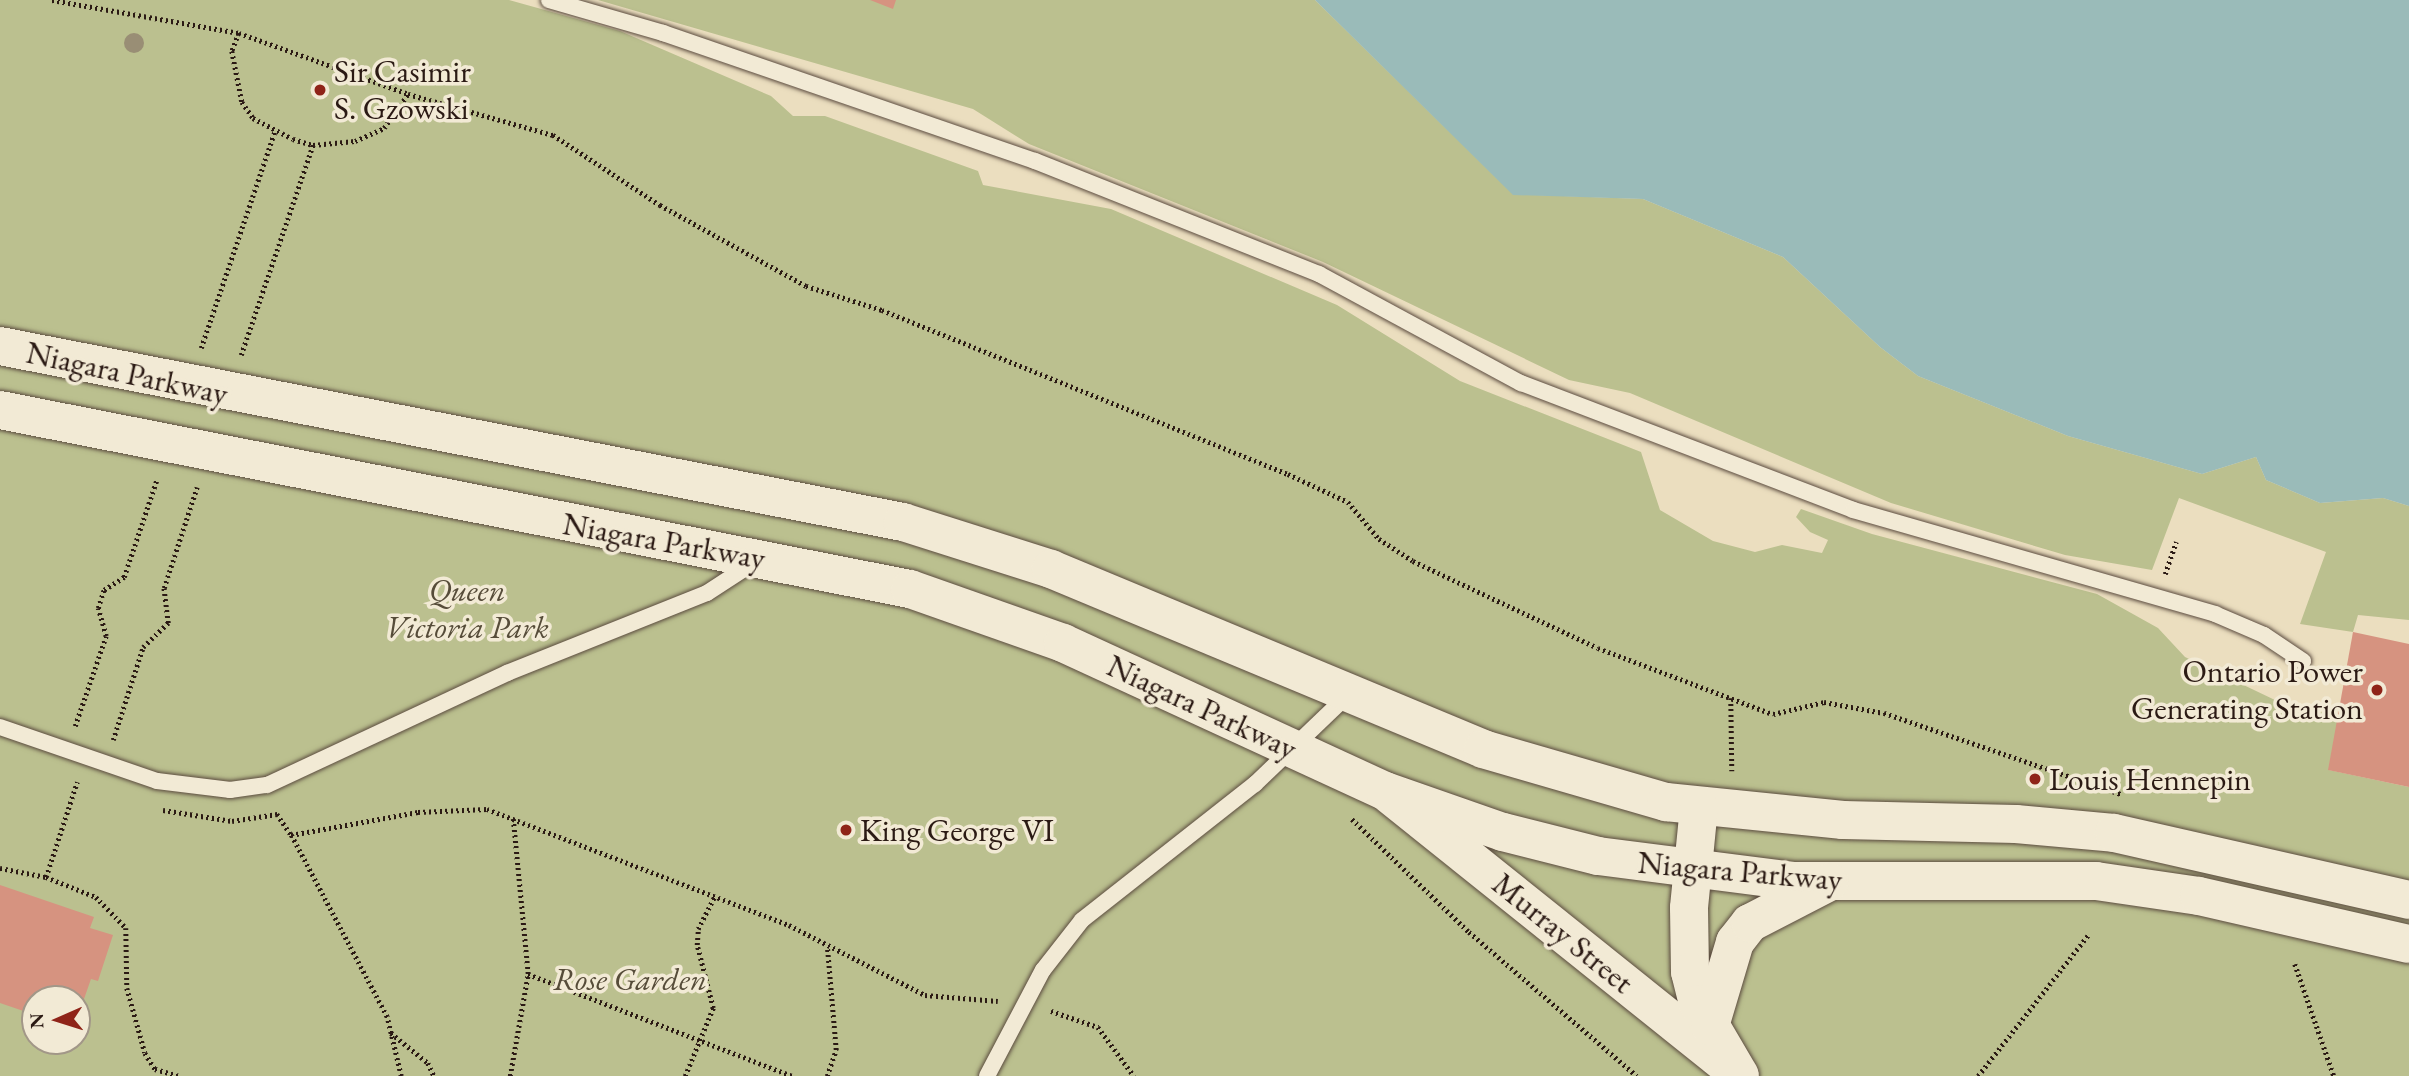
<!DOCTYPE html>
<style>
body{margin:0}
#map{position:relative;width:2409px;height:1076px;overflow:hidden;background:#ebdebf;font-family:"EB Garamond",serif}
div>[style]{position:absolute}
.green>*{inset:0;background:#bbc08f}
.water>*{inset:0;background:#9abbb9}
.building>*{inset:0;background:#d69380}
.path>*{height:4.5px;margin-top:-2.25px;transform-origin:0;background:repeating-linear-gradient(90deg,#2b1a14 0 2px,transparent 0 5.5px)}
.roads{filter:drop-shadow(0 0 2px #5b4b3f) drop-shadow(0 0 2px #5b4b3f)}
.service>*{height:16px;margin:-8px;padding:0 8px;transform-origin:8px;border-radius:8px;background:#f2ead5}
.tertiary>*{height:38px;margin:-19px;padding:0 19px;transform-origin:19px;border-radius:19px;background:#f2ead5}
.secondary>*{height:38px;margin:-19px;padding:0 19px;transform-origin:19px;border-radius:19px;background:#f2ead5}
.trees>*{width:20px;height:20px;margin:-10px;border-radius:50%;background:#998e75}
.dots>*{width:19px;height:19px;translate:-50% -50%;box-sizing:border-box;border:4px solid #f2ead5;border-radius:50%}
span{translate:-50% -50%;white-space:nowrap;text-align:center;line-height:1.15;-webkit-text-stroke:7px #f2ead5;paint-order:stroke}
.poi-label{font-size:32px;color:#2b1a14}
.left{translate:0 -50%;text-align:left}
.right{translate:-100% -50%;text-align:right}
.street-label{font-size:32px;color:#2b1a14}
.park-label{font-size:32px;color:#564c39;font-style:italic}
.north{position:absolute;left:21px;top:985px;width:70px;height:70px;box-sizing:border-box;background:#f2ead5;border:2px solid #a29788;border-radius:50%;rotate:267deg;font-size:19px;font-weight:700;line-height:28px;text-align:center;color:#2b1a14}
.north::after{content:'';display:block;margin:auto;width:24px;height:32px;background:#8f2418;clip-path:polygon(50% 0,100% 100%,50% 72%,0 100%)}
</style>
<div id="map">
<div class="green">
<div style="clip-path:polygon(evenodd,0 0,509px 0,620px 31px,771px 96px,793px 116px,825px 116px,978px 171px,983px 185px,1111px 209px,1337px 305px,1460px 381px,1641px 452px,1660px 510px,1713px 541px,1755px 552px,1782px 545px,1822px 553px,1828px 540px,1810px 532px,1796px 517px,1801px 509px,1872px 534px,2097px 594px,2158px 628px,2185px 657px,2296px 710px,2340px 714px,2329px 770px,2409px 787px,2409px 1076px,0 1076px,0 0,35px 999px,77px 999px,77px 1041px,35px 1041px,35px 999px)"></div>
<div style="clip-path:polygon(598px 0,1315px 0,1513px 194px,1643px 199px,1783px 257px,1880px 347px,1918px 376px,2068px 436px,2202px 474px,2256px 457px,2266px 480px,2320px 503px,2383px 498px,2409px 506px,2409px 620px,2358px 615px,2353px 632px,2300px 624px,2326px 552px,2179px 498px,2152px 570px,2065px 555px,1891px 503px,1630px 393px,1569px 380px,1323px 262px,1029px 144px,973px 109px)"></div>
</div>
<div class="water">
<div style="clip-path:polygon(1315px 0,2409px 0,2409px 506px,2383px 498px,2320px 503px,2266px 480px,2256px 457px,2202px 474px,2068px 436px,1918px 376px,1880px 347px,1783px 257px,1643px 199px,1513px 195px)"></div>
</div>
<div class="building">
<div style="clip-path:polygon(870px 0,896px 0,893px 9px)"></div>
<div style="clip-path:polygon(2353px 632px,2409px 644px,2409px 787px,2328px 770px)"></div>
<div style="clip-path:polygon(0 885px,94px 917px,90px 928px,113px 935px,98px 981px,91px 979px,77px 1019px,77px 999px,35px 999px,35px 1015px,0 1003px)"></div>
</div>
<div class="path">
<div style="left:52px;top:0;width:190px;rotate:10deg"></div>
<div style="left:239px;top:33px;width:180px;rotate:19.8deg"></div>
<div style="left:408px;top:94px;width:151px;rotate:15.8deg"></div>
<div style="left:553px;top:135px;width:128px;rotate:33.2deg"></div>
<div style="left:660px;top:205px;width:167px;rotate:29deg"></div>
<div style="left:806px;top:286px;width:80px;rotate:17.5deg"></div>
<div style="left:882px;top:310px;width:438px;rotate:22deg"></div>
<div style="left:1288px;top:474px;width:66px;rotate:25deg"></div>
<div style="left:1348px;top:502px;width:48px;rotate:50deg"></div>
<div style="left:1379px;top:539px;width:40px;rotate:32.9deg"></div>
<div style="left:1413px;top:561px;width:204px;rotate:25.2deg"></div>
<div style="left:1598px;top:648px;width:187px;rotate:20.7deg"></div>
<div style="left:1773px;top:714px;width:52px;rotate:-13.2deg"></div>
<div style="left:1824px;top:702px;width:61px;rotate:10.4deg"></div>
<div style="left:1884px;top:713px;width:250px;rotate:18.9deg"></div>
<div style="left:239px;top:33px;width:19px;rotate:111deg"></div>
<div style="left:232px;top:51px;width:52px;rotate:78.9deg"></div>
<div style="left:242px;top:102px;width:19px;rotate:55deg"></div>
<div style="left:253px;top:118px;width:45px;rotate:27.7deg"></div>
<div style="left:293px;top:139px;width:21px;rotate:17deg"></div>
<div style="left:313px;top:145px;width:42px;rotate:-5.4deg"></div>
<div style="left:355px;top:141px;width:32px;rotate:-24deg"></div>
<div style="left:384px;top:128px;width:42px;rotate:-54.8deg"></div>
<div style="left:201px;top:348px;width:229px;rotate:-71.2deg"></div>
<div style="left:241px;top:355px;width:222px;rotate:-71.1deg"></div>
<div style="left:2165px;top:574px;width:34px;rotate:-71deg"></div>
<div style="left:1731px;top:698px;width:73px;rotate:89.2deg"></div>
<div style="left:75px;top:726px;width:95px;rotate:-71deg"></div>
<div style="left:106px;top:636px;width:29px;rotate:-106deg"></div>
<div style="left:98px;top:608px;width:19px;rotate:-72deg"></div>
<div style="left:104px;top:590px;width:24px;rotate:-33deg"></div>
<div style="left:124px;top:577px;width:103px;rotate:-71.4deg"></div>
<div style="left:113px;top:740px;width:98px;rotate:-72.1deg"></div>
<div style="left:143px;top:647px;width:35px;rotate:-44deg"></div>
<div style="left:168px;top:623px;width:35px;rotate:-97deg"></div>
<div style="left:164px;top:588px;width:106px;rotate:-71.9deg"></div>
<div style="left:163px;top:810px;width:70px;rotate:9.1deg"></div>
<div style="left:232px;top:821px;width:46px;rotate:-8.8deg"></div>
<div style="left:277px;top:814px;width:25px;rotate:56deg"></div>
<div style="left:1352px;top:819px;width:163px;rotate:44deg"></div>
<div style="left:1469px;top:932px;width:221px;rotate:40.6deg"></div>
<div style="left:0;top:868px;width:47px;rotate:11.1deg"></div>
<div style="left:46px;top:877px;width:54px;rotate:21.8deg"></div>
<div style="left:96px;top:897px;width:43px;rotate:45.9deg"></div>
<div style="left:126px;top:928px;width:60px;rotate:89deg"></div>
<div style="left:127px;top:988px;width:67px;rotate:74.5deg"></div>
<div style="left:145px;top:1053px;width:19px;rotate:58deg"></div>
<div style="left:155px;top:1069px;width:25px;rotate:16deg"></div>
<div style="left:46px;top:877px;width:100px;rotate:-71.9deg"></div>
<div style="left:2295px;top:964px;width:119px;rotate:70.8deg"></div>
<div style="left:528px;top:974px;width:283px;rotate:21.1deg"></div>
<div style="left:1051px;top:1011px;width:50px;rotate:18.8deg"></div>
<div style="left:1098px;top:1027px;width:61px;rotate:53.7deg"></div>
<div style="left:391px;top:1033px;width:48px;rotate:39deg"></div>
<div style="left:428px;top:1063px;width:14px;rotate:65deg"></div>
<div style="left:401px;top:1076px;width:61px;rotate:-103.3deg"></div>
<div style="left:387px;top:1017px;width:206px;rotate:-117.8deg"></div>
<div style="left:291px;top:835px;width:129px;rotate:-10.3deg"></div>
<div style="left:418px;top:812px;width:69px;rotate:-2.5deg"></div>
<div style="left:487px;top:809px;width:324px;rotate:21deg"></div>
<div style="left:789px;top:925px;width:153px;rotate:27.2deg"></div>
<div style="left:925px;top:995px;width:73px;rotate:4.7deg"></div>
<div style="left:510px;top:1076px;width:104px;rotate:-80deg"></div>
<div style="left:528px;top:974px;width:156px;rotate:-95.5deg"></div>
<div style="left:685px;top:1076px;width:74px;rotate:-67.6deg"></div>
<div style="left:713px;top:1008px;width:65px;rotate:-104.3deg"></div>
<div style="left:697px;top:945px;width:16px;rotate:-86deg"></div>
<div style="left:698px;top:929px;width:37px;rotate:-63deg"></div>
<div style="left:827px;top:1076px;width:28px;rotate:-71deg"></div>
<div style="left:836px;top:1050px;width:104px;rotate:-94.9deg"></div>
<div style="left:1978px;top:1076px;width:180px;rotate:-52deg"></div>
</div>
<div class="roads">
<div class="service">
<div style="left:549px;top:0;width:119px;rotate:16.1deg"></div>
<div style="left:663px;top:33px;width:393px;rotate:19deg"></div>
<div style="left:1035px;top:161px;width:306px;rotate:21.7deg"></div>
<div style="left:1319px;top:274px;width:230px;rotate:28.4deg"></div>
<div style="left:1521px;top:383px;width:355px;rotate:20.9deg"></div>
<div style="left:1853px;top:510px;width:377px;rotate:16deg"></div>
<div style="left:2215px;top:614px;width:53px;rotate:23.2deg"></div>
<div style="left:2264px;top:635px;width:47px;rotate:33.7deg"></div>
<div style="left:0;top:727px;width:166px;rotate:19deg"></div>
<div style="left:157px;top:781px;width:74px;rotate:7deg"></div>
<div style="left:230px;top:790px;width:37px;rotate:-8deg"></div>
<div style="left:267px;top:785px;width:265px;rotate:-25deg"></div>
<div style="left:507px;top:673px;width:215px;rotate:-21.8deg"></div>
<div style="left:707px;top:593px;width:55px;rotate:-33.1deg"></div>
<div style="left:987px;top:1076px;width:120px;rotate:-62.2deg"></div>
<div style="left:1043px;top:970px;width:63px;rotate:-52deg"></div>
<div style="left:1082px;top:920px;width:220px;rotate:-38.2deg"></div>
<div style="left:1255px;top:784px;width:130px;rotate:-43.8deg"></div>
</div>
<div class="tertiary">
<div style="left:1390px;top:795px;width:447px;rotate:38.7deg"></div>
</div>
<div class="secondary">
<div style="left:0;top:346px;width:920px;rotate:11.03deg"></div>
<div style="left:903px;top:522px;width:155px;rotate:17.6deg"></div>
<div style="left:1051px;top:569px;width:468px;rotate:22.6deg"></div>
<div style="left:1483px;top:749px;width:191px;rotate:16.2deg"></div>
<div style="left:1666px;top:802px;width:178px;rotate:5.8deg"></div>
<div style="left:1843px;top:820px;width:173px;rotate:1.3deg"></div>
<div style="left:2016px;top:824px;width:98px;rotate:5.2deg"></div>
<div style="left:2114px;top:833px;width:303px;rotate:12.8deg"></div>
<div style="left:0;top:410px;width:927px;rotate:11.13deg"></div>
<div style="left:910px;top:589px;width:162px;rotate:19.4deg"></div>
<div style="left:1063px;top:643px;width:354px;rotate:24.7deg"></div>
<div style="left:1385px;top:791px;width:125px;rotate:19.2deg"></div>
<div style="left:1503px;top:832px;width:98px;rotate:14.2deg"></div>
<div style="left:1598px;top:856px;width:196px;rotate:7.3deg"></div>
<div style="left:1792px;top:881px;width:304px"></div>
<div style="left:2096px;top:881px;width:104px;rotate:8.3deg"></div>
<div style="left:2199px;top:896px;width:215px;rotate:12.9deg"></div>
<div style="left:1699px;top:807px;width:101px;rotate:95.7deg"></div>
<div style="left:1689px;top:908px;width:64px;rotate:89.1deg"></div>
<div style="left:1690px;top:972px;width:33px;rotate:76deg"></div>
<div style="left:1698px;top:1004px;width:83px;rotate:59.7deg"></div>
<div style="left:1710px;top:1026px;width:88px;rotate:-73.4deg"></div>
<div style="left:1735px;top:942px;width:24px;rotate:-52deg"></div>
<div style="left:1750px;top:923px;width:89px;rotate:-27.4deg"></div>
</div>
</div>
<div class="trees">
<div style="left:134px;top:43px"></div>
</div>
<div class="dots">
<div style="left:320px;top:90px;background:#8f2418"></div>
<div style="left:2377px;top:690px;background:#8f2418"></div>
<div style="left:2035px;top:779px;background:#8f2418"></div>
<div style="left:846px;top:830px;background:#8f2418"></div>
</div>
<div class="poi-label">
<span class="left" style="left:334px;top:90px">Sir Casimir<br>S. Gzowski</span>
<span class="right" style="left:2363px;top:690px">Ontario Power<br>Generating Station</span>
<span class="left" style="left:2049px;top:779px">Louis Hennepin</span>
<span class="left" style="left:860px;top:830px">King George VI</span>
</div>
<div class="street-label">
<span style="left:127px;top:373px;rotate:12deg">Niagara Parkway</span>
<span style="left:664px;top:541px;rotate:10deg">Niagara Parkway</span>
<span style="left:1202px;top:707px;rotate:25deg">Niagara Parkway</span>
<span style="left:1740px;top:871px;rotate:5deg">Niagara Parkway</span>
<span style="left:1563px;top:933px;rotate:39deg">Murray Street</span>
</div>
<div class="park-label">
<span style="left:467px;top:609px">Queen<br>Victoria Park</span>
<span style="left:630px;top:979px">Rose Garden</span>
</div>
<div class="north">N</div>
</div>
